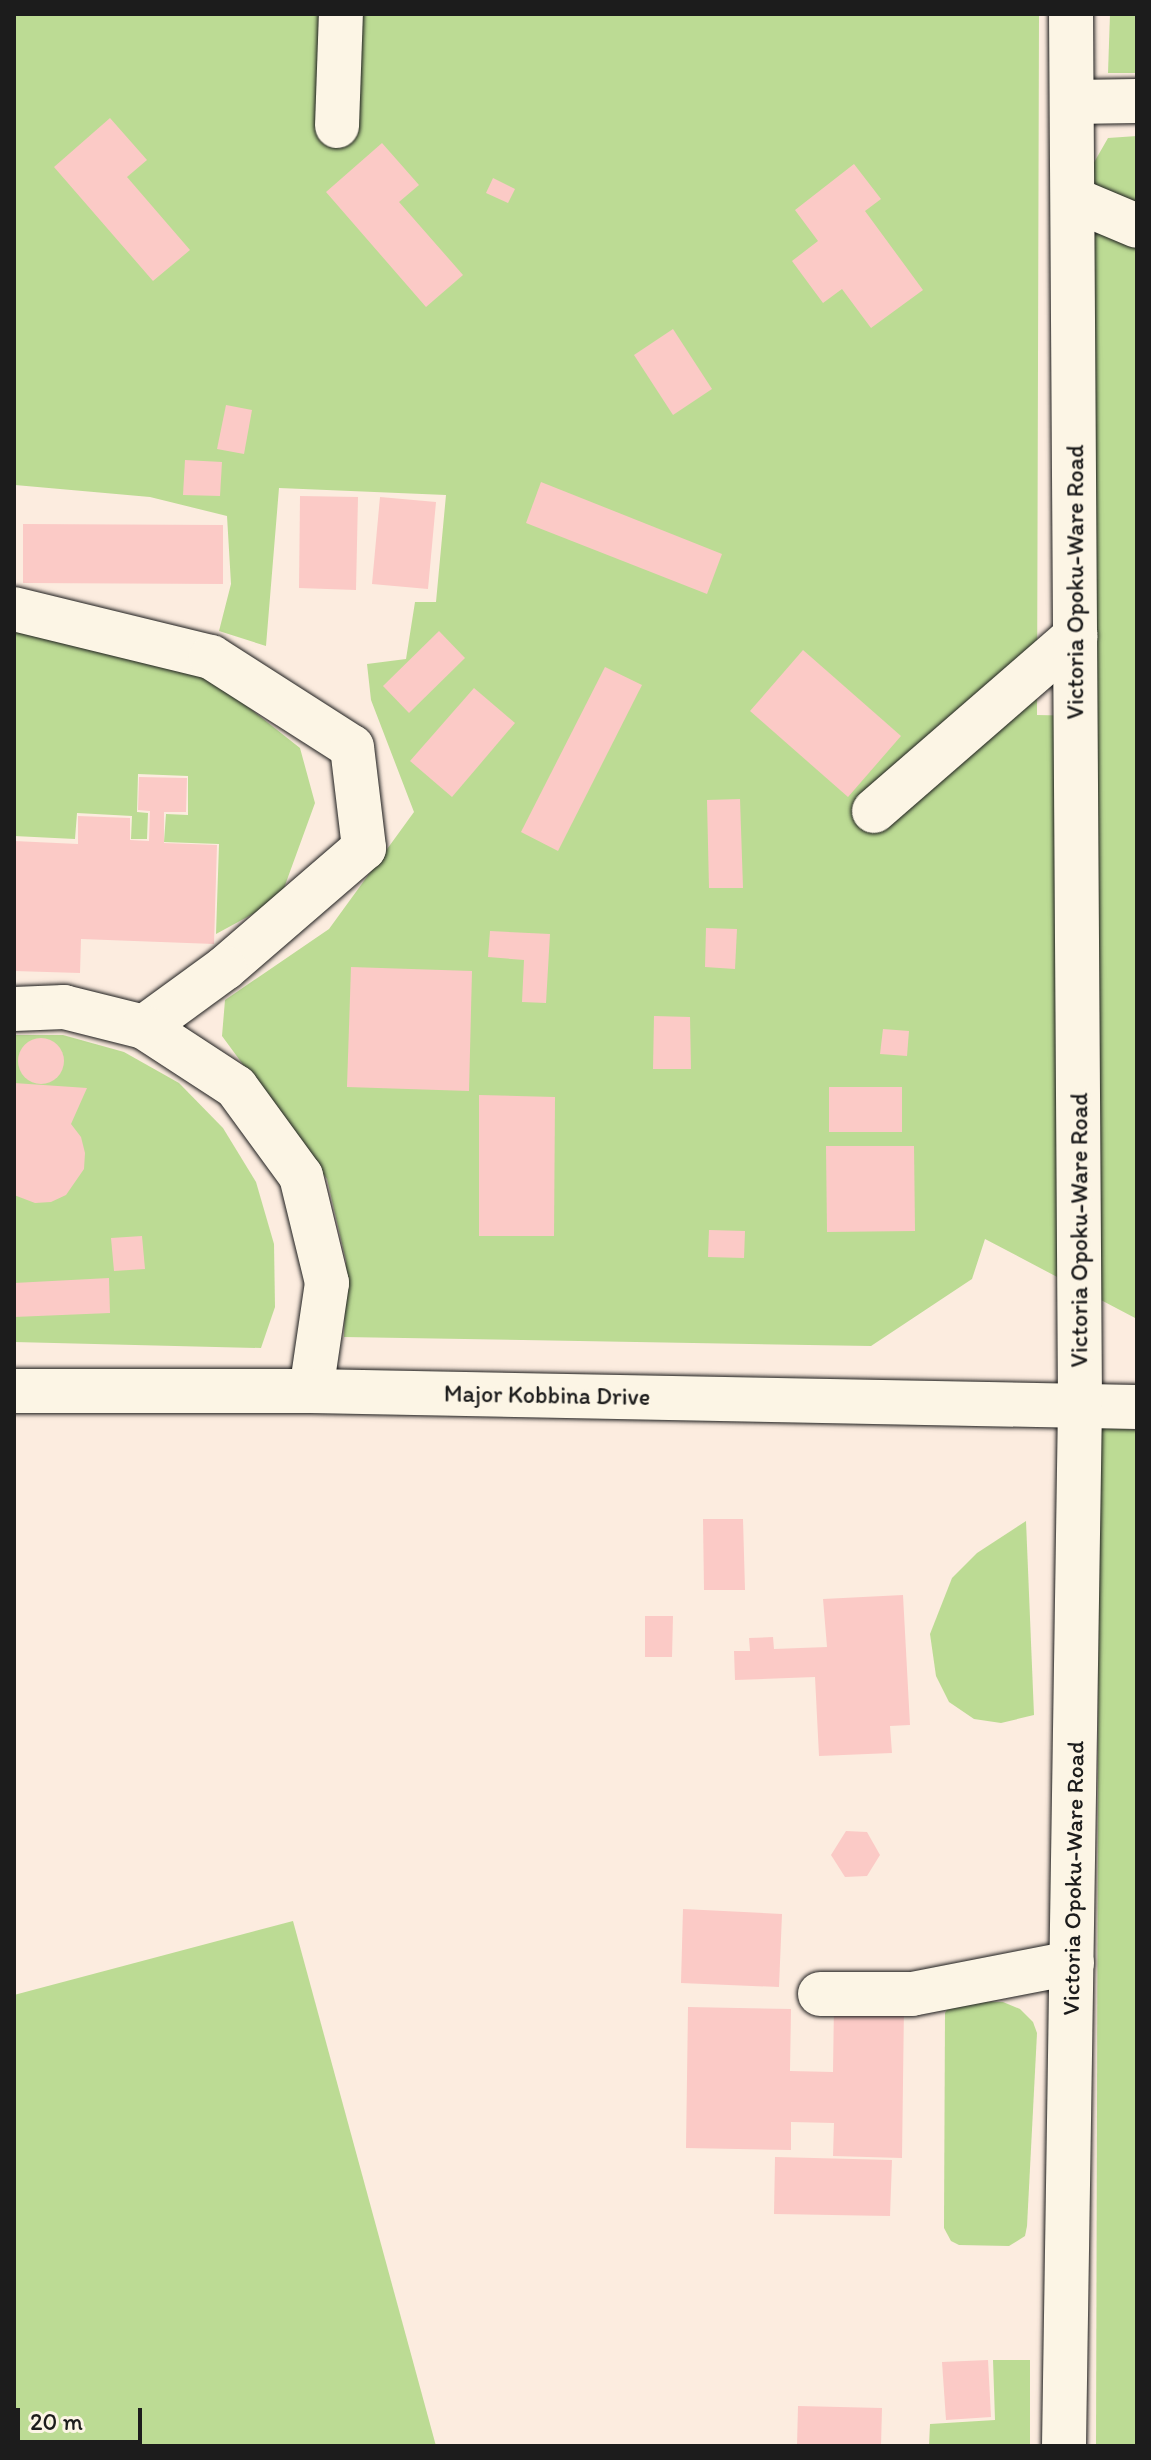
<!DOCTYPE html>
<style>
body{margin:0}
#map{position:relative;width:1151px;height:2460px;overflow:hidden;background:#fcecdf;font-family:Itim,sans-serif}
div>[style]{position:absolute}
.green>*{inset:0;background:#bcdb94}
.building>*{inset:0;background:#fbcac6}
.round{border-radius:50%}
.roads{filter:drop-shadow(0 0 2px #1c1c1c) drop-shadow(0 0 2px #1c1c1c)}
.minor>*{height:44px;margin:-22px;padding:0 22px;transform-origin:22px;border-radius:22px;background:#fcf5e5}
.major>*{height:44px;margin:-22px;padding:0 22px;transform-origin:22px;border-radius:22px;background:#fcf5e5}
span{translate:-50% -50%;white-space:nowrap;text-align:center;line-height:1.15;-webkit-text-stroke:6px #fcf5e5;paint-order:stroke}
.street-label{font-size:24px;color:#1c1c1c}
.frame{position:absolute;inset:0;border:16px solid #1c1c1c;pointer-events:none}
.scale{position:absolute;left:16px;top:2408px;width:126px;height:36px;box-sizing:border-box;border:4px solid #1c1c1c;border-top:0;padding-left:10px;font-size:24px;line-height:28px;white-space:nowrap;color:#1c1c1c;-webkit-text-stroke:6px #fcf5e5;paint-order:stroke}
</style>
<div id="map">
<div class="green">
<div style="clip-path:polygon(14px 14px,1039px 14px,1037px 715px,1084px 716px,1084px 180px,1108px 138px,1137px 136px,1137px 1319px,985px 1239px,972px 1279px,871px 1346px,344px 1337px,346px 1261px,327px 1179px,222px 1036px,225px 1000px,329px 929px,414px 812px,371px 700px,367px 664px,406px 659px,415px 602px,436px 602px,446px 495px,279px 488px,266px 646px,219px 631px,231px 584px,227px 516px,150px 497px,15px 485px,14px 497px)"></div>
<div style="clip-path:polygon(1110px 14px,1137px 14px,1137px 73px,1108px 73px)"></div>
<div style="clip-path:polygon(14px 617px,186px 658px,300px 748px,315px 803px,280px 899px,216px 934px,219px 844px,164px 842px,166px 814px,188px 815px,188px 776px,138px 774px,137px 812px,148px 813px,147px 839px,131px 839px,132px 816px,77px 813px,75px 839px,14px 836px)"></div>
<div style="clip-path:polygon(14px 1035px,63px 1035px,124px 1052px,179px 1083px,223px 1128px,256px 1182px,274px 1244px,275px 1307px,261px 1348px,14px 1342px)"></div>
<div style="clip-path:polygon(1099px 1427px,1137px 1430px,1137px 2446px,1096px 2446px)"></div>
<div style="clip-path:polygon(1026px 1521px,1034px 1715px,1001px 1723px,974px 1719px,949px 1702px,936px 1676px,930px 1634px,952px 1578px,977px 1553px)"></div>
<div style="clip-path:polygon(293px 1921px,436px 2446px,14px 2446px,14px 1995px)"></div>
<div style="clip-path:polygon(961px 2001px,1003px 2002px,1020px 2009px,1033px 2022px,1037px 2033px,1027px 2226px,1025px 2236px,1009px 2246px,959px 2245px,951px 2241px,944px 2228px,945px 2013px,951px 2003px)"></div>
<div style="clip-path:polygon(993px 2360px,1030px 2360px,1030px 2446px,929px 2446px,930px 2424px,995px 2420px)"></div>
</div>
<div class="building">
<div style="clip-path:polygon(110px 118px,147px 160px,127px 177px,190px 250px,153px 281px,54px 167px)"></div>
<div style="clip-path:polygon(382px 143px,419px 185px,399px 202px,463px 275px,426px 307px,326px 192px)"></div>
<div style="clip-path:polygon(854px 164px,881px 199px,865px 211px,923px 290px,871px 328px,842px 289px,823px 303px,792px 261px,818px 241px,795px 210px)"></div>
<div style="clip-path:polygon(493px 178px,515px 189px,508px 203px,486px 193px)"></div>
<div style="clip-path:polygon(673px 329px,712px 389px,673px 415px,634px 355px)"></div>
<div style="clip-path:polygon(226px 405px,252px 410px,244px 454px,217px 449px)"></div>
<div style="clip-path:polygon(185px 460px,222px 462px,220px 496px,183px 495px)"></div>
<div style="clip-path:polygon(541px 482px,722px 554px,707px 594px,526px 523px)"></div>
<div style="clip-path:polygon(300px 496px,358px 497px,356px 590px,299px 588px)"></div>
<div style="clip-path:polygon(380px 497px,436px 502px,428px 589px,372px 584px)"></div>
<div style="clip-path:polygon(23px 524px,223px 525px,223px 584px,23px 583px)"></div>
<div style="clip-path:polygon(439px 631px,465px 658px,409px 713px,383px 686px)"></div>
<div style="clip-path:polygon(803px 650px,901px 736px,848px 797px,750px 711px)"></div>
<div style="clip-path:polygon(605px 667px,642px 685px,558px 851px,521px 832px)"></div>
<div style="clip-path:polygon(474px 688px,515px 723px,452px 797px,410px 761px)"></div>
<div style="clip-path:polygon(139px 777px,187px 778px,186px 812px,164px 812px,164px 843px,217px 845px,214px 944px,81px 939px,80px 973px,14px 971px,14px 841px,78px 844px,78px 816px,130px 818px,130px 840px,149px 841px,150px 811px,138px 810px)"></div>
<div style="clip-path:polygon(740px 799px,743px 888px,709px 888px,707px 800px)"></div>
<div style="clip-path:polygon(706px 928px,737px 929px,735px 969px,705px 967px)"></div>
<div style="clip-path:polygon(490px 931px,550px 934px,546px 1003px,522px 1002px,524px 960px,488px 957px)"></div>
<div style="clip-path:polygon(351px 967px,472px 971px,469px 1091px,347px 1087px)"></div>
<div style="clip-path:polygon(654px 1016px,690px 1017px,691px 1069px,653px 1069px)"></div>
<div style="clip-path:polygon(883px 1029px,909px 1031px,907px 1056px,880px 1054px)"></div>
<div class="round" style="left:18px;top:1038px;width:46px;height:46px"></div>
<div style="clip-path:polygon(14px 1083px,87px 1088px,71px 1124px,81px 1137px,85px 1153px,84px 1169px,66px 1195px,51px 1202px,35px 1203px,14px 1195px)"></div>
<div style="clip-path:polygon(829px 1087px,902px 1087px,902px 1132px,829px 1132px)"></div>
<div style="clip-path:polygon(479px 1095px,555px 1097px,554px 1236px,479px 1236px)"></div>
<div style="clip-path:polygon(826px 1146px,914px 1146px,915px 1231px,827px 1232px)"></div>
<div style="clip-path:polygon(709px 1230px,745px 1231px,744px 1258px,708px 1257px)"></div>
<div style="clip-path:polygon(142px 1236px,145px 1269px,114px 1271px,111px 1238px)"></div>
<div style="clip-path:polygon(109px 1278px,110px 1313px,14px 1317px,14px 1283px)"></div>
<div style="clip-path:polygon(703px 1519px,743px 1519px,745px 1590px,704px 1590px)"></div>
<div style="clip-path:polygon(903px 1595px,910px 1725px,890px 1726px,892px 1753px,819px 1756px,815px 1677px,735px 1680px,734px 1651px,750px 1651px,749px 1638px,773px 1637px,774px 1649px,827px 1647px,823px 1599px)"></div>
<div style="clip-path:polygon(645px 1616px,673px 1616px,672px 1657px,645px 1657px)"></div>
<div style="clip-path:polygon(846px 1831px,867px 1832px,880px 1855px,867px 1876px,845px 1877px,831px 1855px)"></div>
<div style="clip-path:polygon(683px 1909px,782px 1914px,779px 1987px,681px 1983px)"></div>
<div style="clip-path:polygon(834px 2004px,904px 2006px,902px 2158px,833px 2156px,834px 2123px,791px 2122px,791px 2150px,686px 2148px,688px 2007px,791px 2009px,790px 2071px,833px 2072px)"></div>
<div style="clip-path:polygon(775px 2157px,892px 2160px,890px 2216px,774px 2214px)"></div>
<div style="clip-path:polygon(988px 2360px,991px 2417px,946px 2420px,942px 2362px)"></div>
<div style="clip-path:polygon(798px 2406px,882px 2408px,881px 2446px,797px 2446px)"></div>
</div>
<div class="roads">
<div class="minor">
<div style="left:1072px;top:102px;width:65px;rotate:-0.9deg"></div>
<div style="left:337px;top:126px;width:112px;rotate:-88deg"></div>
<div style="left:1073px;top:199px;width:69px;rotate:22.9deg"></div>
<div style="left:14px;top:609px;width:203px;rotate:13.7deg"></div>
<div style="left:211px;top:657px;width:167px;rotate:32.6deg"></div>
<div style="left:352px;top:747px;width:102px;rotate:83.2deg"></div>
<div style="left:364px;top:848px;width:184px;rotate:139.2deg"></div>
<div style="left:225px;top:968px;width:100px;rotate:143.9deg"></div>
<div style="left:874px;top:811px;width:267px;rotate:-41deg"></div>
<div style="left:14px;top:1009px;width:50px;rotate:-2.3deg"></div>
<div style="left:64px;top:1007px;width:82px;rotate:14deg"></div>
<div style="left:144px;top:1027px;width:110px;rotate:33.1deg"></div>
<div style="left:236px;top:1087px;width:110px;rotate:53.9deg"></div>
<div style="left:301px;top:1176px;width:110px;rotate:76.3deg"></div>
<div style="left:327px;top:1283px;width:109px;rotate:98.4deg"></div>
<div style="left:14px;top:1391px;width:297px"></div>
<div style="left:311px;top:1391px;width:826px;rotate:1.11deg"></div>
<div style="left:820px;top:1994px;width:92px"></div>
<div style="left:912px;top:1994px;width:163px;rotate:-11deg"></div>
</div>
<div class="major">
<div style="left:1064px;top:2446px;width:1042px;rotate:-89.12deg"></div>
<div style="left:1080px;top:1404px;width:1390px;rotate:-90.37deg"></div>
</div>
</div>
<div class="street-label">
<span style="left:1075px;top:582px;rotate:-90deg">Victoria Opoku-Ware Road</span>
<span style="left:1079px;top:1230px;rotate:-90deg">Victoria Opoku-Ware Road</span>
<span style="left:547px;top:1395px;rotate:1deg">Major Kobbina Drive</span>
<span style="left:1073px;top:1878px;rotate:-89deg">Victoria Opoku-Ware Road</span>
</div>
<div class="frame"></div>
<div class="scale">20 m</div>
</div>
